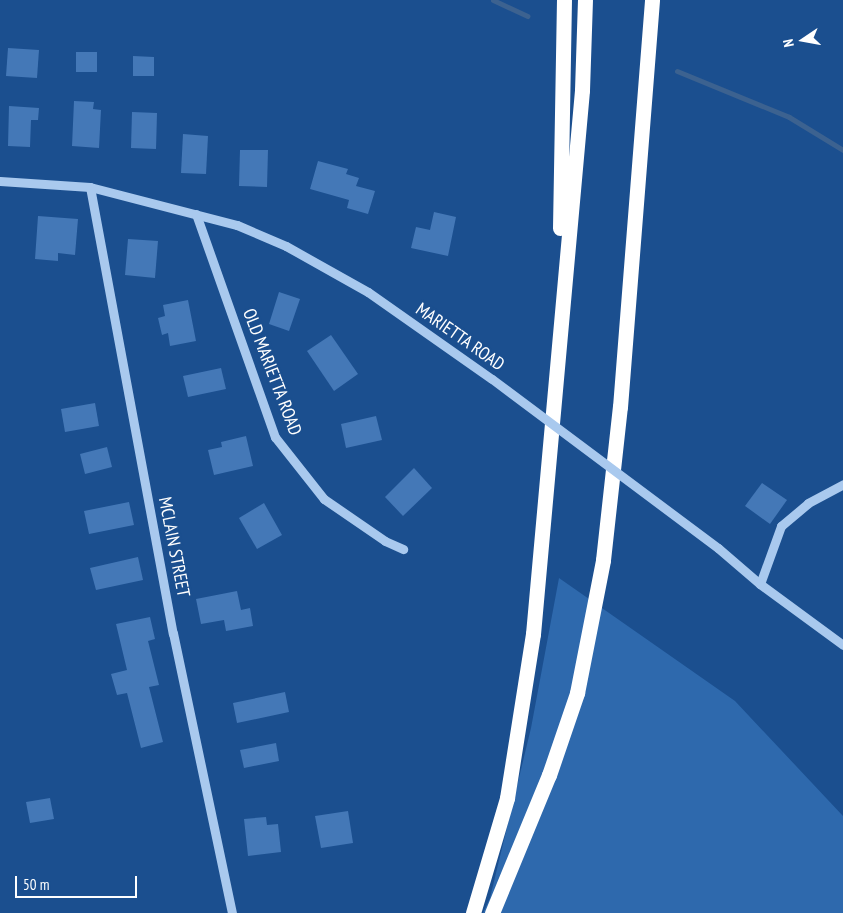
<!DOCTYPE html>
<style>
body{margin:0}
#map{position:relative;width:843px;height:913px;overflow:hidden;background:#1b4f8f;font-family:"PT Sans Narrow",sans-serif}
div>[style]{position:absolute}
.green>*{inset:0;background:#2e69ad}
.stream>*{height:5px;margin:-2.5px;padding:0 2.5px;transform-origin:2.5px;border-radius:2.5px;background:#3c6290}
.building>*{inset:0;background:#4478b7}
.minor>*{height:9px;margin:-4.5px;padding:0 4.5px;transform-origin:4.5px;border-radius:4.5px;background:#a9c9ee}
.highway>*{height:15px;margin:-7.5px;padding:0 7.5px;transform-origin:7.5px;border-radius:7.5px;background:#fff}
.minor-bridge>*{height:9px;margin:-4.5px;padding:0 4.5px;transform-origin:4.5px;border-radius:4.5px;background:#a9c9ee}
span{translate:-50% -50%;white-space:nowrap;text-align:center;line-height:1.15;-webkit-text-stroke:4.5px #1b4f8f;paint-order:stroke}
.street-label{font-size:18px;color:#fff}
.north{position:absolute;left:778px;top:15px;width:50px;height:50px;-webkit-text-stroke:4px #1b4f8f;paint-order:stroke;rotate:258deg;font-size:14px;font-weight:700;line-height:20px;text-align:center;color:#fff}
.north::after{content:'';display:block;margin:auto;width:18px;height:22px;background:#fff;clip-path:polygon(50% 0,100% 100%,50% 72%,0 100%)}
.scale{position:absolute;left:15px;top:876px;width:122px;height:22px;box-sizing:border-box;border:2px solid #fff;border-top:0;padding-left:6px;font-size:15px;line-height:18px;white-space:nowrap;color:#fff;-webkit-text-stroke:4px #1b4f8f;paint-order:stroke}
</style>
<div id="map">
<div class="green">
<div style="clip-path:polygon(559px 578px,735px 701px,843px 816px,843px 913px,483px 913px,490px 898px,531px 728px)"></div>
</div>
<div class="stream">
<div style="left:493px;top:0;width:38px;rotate:25deg"></div>
<div style="left:677px;top:71px;width:121px;rotate:22.3deg"></div>
<div style="left:789px;top:117px;width:63px;rotate:31.4deg"></div>
</div>
<div class="building">
<div style="clip-path:polygon(8px 48px,39px 50px,37px 78px,6px 76px)"></div>
<div style="clip-path:polygon(76px 52px,97px 52px,97px 72px,76px 72px)"></div>
<div style="clip-path:polygon(133px 56px,154px 57px,154px 76px,133px 76px)"></div>
<div style="clip-path:polygon(74px 101px,94px 102px,93px 109px,101px 110px,99px 148px,72px 146px)"></div>
<div style="clip-path:polygon(9px 106px,39px 108px,38px 120px,31px 120px,30px 147px,8px 146px)"></div>
<div style="clip-path:polygon(132px 112px,157px 113px,156px 149px,131px 148px)"></div>
<div style="clip-path:polygon(183px 134px,208px 136px,206px 174px,181px 173px)"></div>
<div style="clip-path:polygon(240px 150px,268px 150px,267px 187px,239px 186px)"></div>
<div style="clip-path:polygon(318px 161px,348px 169px,346px 174px,359px 178px,356px 186px,375px 191px,368px 214px,347px 208px,349px 200px,310px 189px)"></div>
<div style="clip-path:polygon(434px 212px,456px 217px,448px 256px,411px 248px,416px 227px,430px 230px)"></div>
<div style="clip-path:polygon(38px 216px,78px 219px,75px 255px,58px 253px,58px 261px,35px 259px)"></div>
<div style="clip-path:polygon(128px 239px,158px 241px,155px 278px,125px 275px)"></div>
<div style="clip-path:polygon(279px 292px,300px 299px,289px 331px,269px 324px)"></div>
<div style="clip-path:polygon(188px 300px,196px 341px,170px 346px,168px 333px,162px 335px,158px 318px,165px 316px,163px 305px)"></div>
<div style="clip-path:polygon(331px 335px,358px 374px,334px 391px,307px 351px)"></div>
<div style="clip-path:polygon(221px 368px,226px 389px,188px 397px,183px 376px)"></div>
<div style="clip-path:polygon(95px 403px,99px 426px,65px 432px,61px 409px)"></div>
<div style="clip-path:polygon(376px 416px,382px 440px,346px 448px,341px 424px)"></div>
<div style="clip-path:polygon(246px 436px,253px 466px,214px 475px,208px 450px,222px 447px,221px 442px)"></div>
<div style="clip-path:polygon(107px 447px,112px 467px,85px 474px,80px 454px)"></div>
<div style="clip-path:polygon(414px 468px,432px 488px,403px 516px,385px 497px)"></div>
<div style="clip-path:polygon(762px 483px,787px 500px,770px 524px,745px 506px)"></div>
<div style="clip-path:polygon(129px 502px,134px 525px,89px 534px,84px 511px)"></div>
<div style="clip-path:polygon(264px 503px,282px 535px,257px 549px,239px 518px)"></div>
<div style="clip-path:polygon(138px 557px,143px 580px,96px 590px,90px 568px)"></div>
<div style="clip-path:polygon(237px 591px,241px 610px,250px 608px,253px 626px,226px 631px,224px 620px,201px 624px,196px 599px)"></div>
<div style="clip-path:polygon(150px 617px,155px 639px,148px 641px,159px 685px,149px 687px,163px 742px,141px 748px,127px 693px,117px 695px,111px 674px,127px 670px,116px 624px)"></div>
<div style="clip-path:polygon(285px 692px,289px 712px,237px 723px,233px 703px)"></div>
<div style="clip-path:polygon(276px 743px,279px 761px,244px 768px,240px 750px)"></div>
<div style="clip-path:polygon(50px 798px,54px 819px,30px 823px,26px 802px)"></div>
<div style="clip-path:polygon(348px 811px,353px 843px,321px 848px,315px 816px)"></div>
<div style="clip-path:polygon(266px 817px,267px 825px,278px 824px,281px 852px,248px 856px,244px 819px)"></div>
</div>
<div class="minor">
<div style="left:0;top:181px;width:90px;rotate:3.8deg"></div>
<div style="left:90px;top:187px;width:152px;rotate:14.5deg"></div>
<div style="left:237px;top:225px;width:53px;rotate:23.2deg"></div>
<div style="left:286px;top:246px;width:94px;rotate:29.3deg"></div>
<div style="left:368px;top:292px;width:151px;rotate:35.1deg"></div>
<div style="left:90px;top:187px;width:454px;rotate:79.5deg"></div>
<div style="left:173px;top:633px;width:286px;rotate:78.1deg"></div>
<div style="left:196px;top:214px;width:237px;rotate:70.5deg"></div>
<div style="left:275px;top:437px;width:79px;rotate:51.7deg"></div>
<div style="left:324px;top:499px;width:74px;rotate:34.5deg"></div>
<div style="left:385px;top:541px;width:20px;rotate:24deg"></div>
<div style="left:718px;top:548px;width:55px;rotate:40.6deg"></div>
<div style="left:760px;top:584px;width:103px;rotate:36.3deg"></div>
<div style="left:760px;top:584px;width:62px;rotate:-70.1deg"></div>
<div style="left:781px;top:526px;width:35px;rotate:-40deg"></div>
<div style="left:808px;top:503px;width:40px;rotate:-28deg"></div>
</div>
<div class="highway">
<div style="left:560px;top:228px;width:228px;rotate:-89deg"></div>
<div style="left:473px;top:913px;width:120px;rotate:-73.5deg"></div>
<div style="left:507px;top:798px;width:166px;rotate:-81deg"></div>
<div style="left:533px;top:634px;width:546px;rotate:-84.85deg"></div>
<div style="left:582px;top:90px;width:90px;rotate:-88.1deg"></div>
<div style="left:492px;top:913px;width:149px;rotate:-67.6deg"></div>
<div style="left:549px;top:775px;width:87px;rotate:-71.1deg"></div>
<div style="left:577px;top:693px;width:136px;rotate:-78.9deg"></div>
<div style="left:603px;top:560px;width:154px;rotate:-83.7deg"></div>
<div style="left:620px;top:407px;width:408px;rotate:-85.5deg"></div>
</div>
<div class="minor-bridge">
<div style="left:492px;top:379px;width:282px;rotate:36.8deg"></div>
</div>
<div class="street-label">
<span style="left:460px;top:337px;rotate:35deg">MARIETTA ROAD</span>
<span style="left:272px;top:372px;rotate:69deg">OLD MARIETTA ROAD</span>
<span style="left:174px;top:547px;rotate:79deg">MCLAIN STREET</span>
</div>
<div class="north">N</div>
<div class="scale">50 m</div>
</div>
